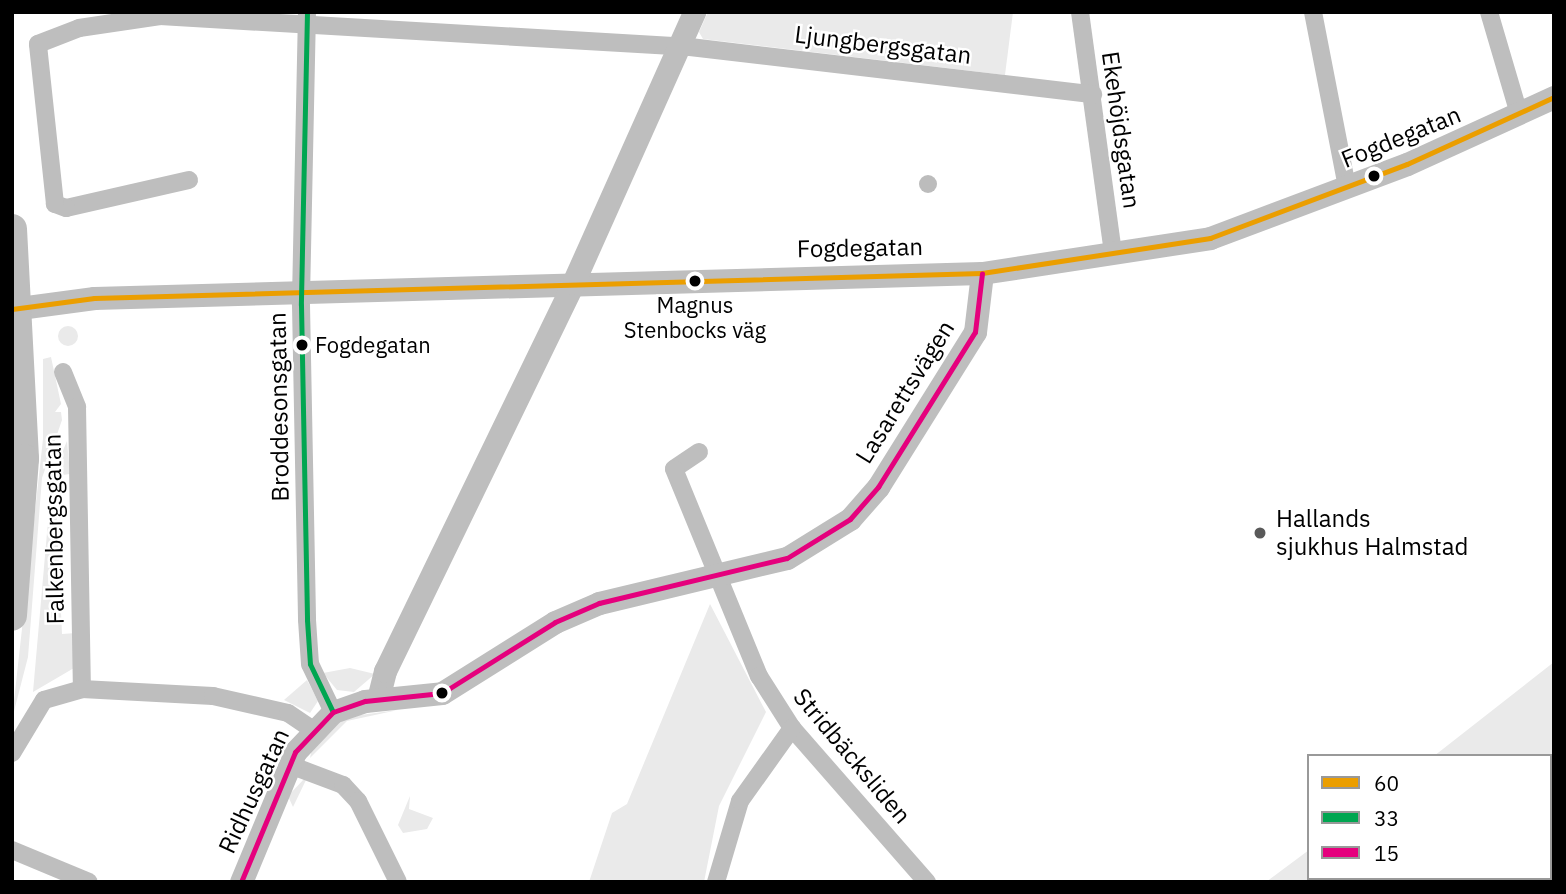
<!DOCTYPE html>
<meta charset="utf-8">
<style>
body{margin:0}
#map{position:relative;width:1566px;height:894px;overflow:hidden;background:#fff;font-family:"IBM Plex Sans",sans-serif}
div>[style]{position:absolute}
.green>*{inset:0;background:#eaeaea}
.round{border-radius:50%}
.water>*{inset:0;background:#bcbcbc}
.minor>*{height:18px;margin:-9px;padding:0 9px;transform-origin:9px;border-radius:9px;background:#bebebe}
.tertiary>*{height:23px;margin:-11.5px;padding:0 11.5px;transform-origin:11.5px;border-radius:11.5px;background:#bebebe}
.trunk>*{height:30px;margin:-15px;padding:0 15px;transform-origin:15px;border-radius:15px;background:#bdbdbd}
.bus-1>*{height:5px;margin:-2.5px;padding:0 2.5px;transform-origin:2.5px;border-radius:2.5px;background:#eb9e00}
.bus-2>*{height:5px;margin:-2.5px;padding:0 2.5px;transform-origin:2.5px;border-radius:2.5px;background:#00a651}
.bus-3>*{height:5px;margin:-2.5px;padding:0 2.5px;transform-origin:2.5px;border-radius:2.5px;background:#e5007d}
.dots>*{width:19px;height:19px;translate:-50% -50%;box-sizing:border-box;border:4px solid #fff;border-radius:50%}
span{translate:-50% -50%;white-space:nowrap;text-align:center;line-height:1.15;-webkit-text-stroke:5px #fff;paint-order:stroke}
.bus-label{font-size:22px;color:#000}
.left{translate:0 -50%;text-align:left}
.street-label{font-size:24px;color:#000}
.poi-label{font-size:24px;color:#000}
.frame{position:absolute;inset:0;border:14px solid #000;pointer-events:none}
.legend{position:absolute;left:1307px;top:754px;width:245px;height:126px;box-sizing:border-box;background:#fff;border:2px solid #999;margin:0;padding:9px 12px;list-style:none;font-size:21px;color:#000}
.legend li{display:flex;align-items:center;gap:14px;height:35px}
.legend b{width:35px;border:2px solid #999}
</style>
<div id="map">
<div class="green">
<div style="clip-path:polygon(708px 12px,1013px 12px,1005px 75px,703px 39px,699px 32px)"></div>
<div class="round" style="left:58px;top:326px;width:20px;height:20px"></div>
<div style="clip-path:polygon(51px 357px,61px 404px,55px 412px,61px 412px,62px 420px,42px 478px,28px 657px,12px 719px,43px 439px,43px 359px)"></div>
<div style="clip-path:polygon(67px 441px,70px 474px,55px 476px,62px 634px,76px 633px,74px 668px,33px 692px,52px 476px)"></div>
<div style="clip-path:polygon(710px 604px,766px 712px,719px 806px,704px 882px,589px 882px,612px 813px,627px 804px)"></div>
<div style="clip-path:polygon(1554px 662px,1554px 882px,1266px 882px,1309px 850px,1309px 878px,1550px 878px,1550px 756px,1434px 756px)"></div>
<div style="clip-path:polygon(350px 668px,375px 674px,354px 692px,337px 690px,323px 673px)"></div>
<div style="clip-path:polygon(307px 680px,318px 701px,310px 713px,284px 700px)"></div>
<div style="clip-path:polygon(398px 710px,347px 721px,310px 758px,313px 744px,345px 717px)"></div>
<div style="clip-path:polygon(304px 779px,306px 780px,293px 807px,288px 796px)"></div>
<div style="clip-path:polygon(410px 796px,409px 809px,433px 818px,427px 829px,403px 833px,398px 825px)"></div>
</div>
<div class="water">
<div class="round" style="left:919px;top:175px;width:18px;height:18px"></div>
</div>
<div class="minor">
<div style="left:307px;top:12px;width:293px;rotate:91.2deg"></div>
<div style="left:301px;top:305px;width:315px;rotate:88.9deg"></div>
<div style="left:307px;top:620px;width:44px;rotate:86.1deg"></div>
<div style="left:310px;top:664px;width:53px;rotate:64.4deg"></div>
<div style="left:1080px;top:12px;width:244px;rotate:82.2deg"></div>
<div style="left:1313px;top:12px;width:178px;rotate:79deg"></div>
<div style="left:1489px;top:12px;width:106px;rotate:73.6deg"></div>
<div style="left:189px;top:180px;width:126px;rotate:167.2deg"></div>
<div style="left:66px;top:208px;width:12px;rotate:-160deg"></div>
<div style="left:55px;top:204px;width:161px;rotate:-96.1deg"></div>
<div style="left:38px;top:44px;width:44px;rotate:-21.3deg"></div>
<div style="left:79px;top:28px;width:82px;rotate:-8.4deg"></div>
<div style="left:160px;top:16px;width:531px;rotate:3.35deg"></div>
<div style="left:690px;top:47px;width:406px;rotate:6.7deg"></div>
<div style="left:63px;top:372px;width:38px;rotate:68deg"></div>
<div style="left:77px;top:407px;width:282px;rotate:89deg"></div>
<div style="left:699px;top:452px;width:30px;rotate:146deg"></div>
<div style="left:674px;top:469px;width:224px;rotate:67.7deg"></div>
<div style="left:759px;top:676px;width:62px;rotate:57.6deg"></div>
<div style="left:792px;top:728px;width:205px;rotate:48.8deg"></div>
<div style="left:12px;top:753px;width:62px;rotate:-58.9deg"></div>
<div style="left:44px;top:700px;width:40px;rotate:-16deg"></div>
<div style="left:82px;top:689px;width:131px;rotate:3.1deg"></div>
<div style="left:213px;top:696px;width:77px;rotate:12.8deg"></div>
<div style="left:288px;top:713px;width:29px;rotate:34deg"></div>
<div style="left:290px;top:765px;width:57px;rotate:20.7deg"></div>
<div style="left:343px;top:785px;width:22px;rotate:47deg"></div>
<div style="left:358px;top:801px;width:90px;rotate:63.7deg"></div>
<div style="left:12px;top:850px;width:83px;rotate:22.6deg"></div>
<div style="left:716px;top:882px;width:84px;rotate:-73.5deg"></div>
<div style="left:740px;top:801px;width:90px;rotate:-54.5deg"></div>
</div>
<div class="tertiary">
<div style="left:12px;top:309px;width:83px;rotate:-7.6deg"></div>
<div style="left:94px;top:298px;width:888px;rotate:-1.61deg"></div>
<div style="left:982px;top:273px;width:231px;rotate:-8.7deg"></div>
<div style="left:1210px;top:238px;width:210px;rotate:-20.6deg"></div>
<div style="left:1407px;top:164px;width:162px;rotate:-24.5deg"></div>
<div style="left:378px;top:699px;width:29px;rotate:-76deg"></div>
<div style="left:385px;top:671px;width:431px;rotate:-64.1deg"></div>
<div style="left:573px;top:283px;width:297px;rotate:-65.9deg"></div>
<div style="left:241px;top:882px;width:141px;rotate:-67.4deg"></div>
<div style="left:295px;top:752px;width:55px;rotate:-46.5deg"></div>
<div style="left:333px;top:712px;width:34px;rotate:-19deg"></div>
<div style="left:365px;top:701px;width:77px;rotate:-5.9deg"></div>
<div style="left:442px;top:693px;width:133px;rotate:-32.1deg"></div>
<div style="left:555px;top:622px;width:48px;rotate:-23.4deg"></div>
<div style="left:599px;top:603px;width:193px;rotate:-13.5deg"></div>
<div style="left:787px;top:558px;width:74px;rotate:-31.8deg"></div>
<div style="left:850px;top:519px;width:43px;rotate:-48.8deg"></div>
<div style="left:878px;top:487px;width:183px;rotate:-58deg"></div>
<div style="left:975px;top:332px;width:59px;rotate:-83.2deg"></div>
</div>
<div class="trunk">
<div style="left:12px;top:229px;width:230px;rotate:87deg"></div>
<div style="left:24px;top:459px;width:157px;rotate:94.4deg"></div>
</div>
<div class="bus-1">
<div style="left:12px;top:309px;width:83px;rotate:-7.6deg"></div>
<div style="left:94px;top:298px;width:888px;rotate:-1.61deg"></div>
<div style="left:982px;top:273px;width:231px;rotate:-8.7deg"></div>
<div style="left:1210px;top:238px;width:210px;rotate:-20.6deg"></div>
<div style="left:1407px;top:164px;width:162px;rotate:-24.5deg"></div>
</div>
<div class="bus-2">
<div style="left:307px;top:12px;width:293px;rotate:91.2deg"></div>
<div style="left:301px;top:305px;width:315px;rotate:88.9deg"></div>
<div style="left:307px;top:620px;width:44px;rotate:86.1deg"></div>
<div style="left:310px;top:664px;width:53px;rotate:64.4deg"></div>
</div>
<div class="bus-3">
<div style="left:241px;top:882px;width:141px;rotate:-67.4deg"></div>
<div style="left:295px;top:752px;width:55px;rotate:-46.5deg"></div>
<div style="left:333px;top:712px;width:34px;rotate:-19deg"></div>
<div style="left:365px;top:701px;width:77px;rotate:-5.9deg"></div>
<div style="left:442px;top:693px;width:133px;rotate:-32.1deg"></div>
<div style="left:555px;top:622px;width:48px;rotate:-23.4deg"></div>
<div style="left:599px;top:603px;width:193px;rotate:-13.5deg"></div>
<div style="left:787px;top:558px;width:74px;rotate:-31.8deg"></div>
<div style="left:850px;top:519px;width:43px;rotate:-48.8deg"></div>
<div style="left:878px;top:487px;width:183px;rotate:-58deg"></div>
<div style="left:975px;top:332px;width:59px;rotate:-83.2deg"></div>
</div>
<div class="dots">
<div style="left:1374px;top:176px;background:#000"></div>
<div style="left:695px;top:281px;background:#000"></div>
<div style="left:302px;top:345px;background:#000"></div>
<div style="left:1260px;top:533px;background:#595959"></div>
<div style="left:442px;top:693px;background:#000"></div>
</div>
<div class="bus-label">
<span style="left:695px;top:317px">Magnus<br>Stenbocks väg</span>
<span class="left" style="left:315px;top:345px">Fogdegatan</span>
</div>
<div class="street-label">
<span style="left:883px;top:45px;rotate:7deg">Ljungbergsgatan</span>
<span style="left:1121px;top:130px;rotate:82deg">Ekehöjdsgatan</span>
<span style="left:1401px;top:137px;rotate:-22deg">Fogdegatan</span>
<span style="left:860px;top:248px;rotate:-1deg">Fogdegatan</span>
<span style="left:905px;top:392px;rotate:-58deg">Lasarettsvägen</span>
<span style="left:279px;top:407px;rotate:-91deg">Broddesonsgatan</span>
<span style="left:54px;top:529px;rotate:-91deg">Falkenbergsgatan</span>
<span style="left:852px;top:756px;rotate:50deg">Stridbäcksliden</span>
<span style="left:254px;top:791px;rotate:-65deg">Ridhusgatan</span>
</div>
<div class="poi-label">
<span class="left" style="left:1276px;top:533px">Hallands<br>sjukhus Halmstad</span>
</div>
<div class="frame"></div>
<ul class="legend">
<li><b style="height:9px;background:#eb9e00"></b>60</li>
<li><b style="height:9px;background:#00a651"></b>33</li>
<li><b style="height:9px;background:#e5007d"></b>15</li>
</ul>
</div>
